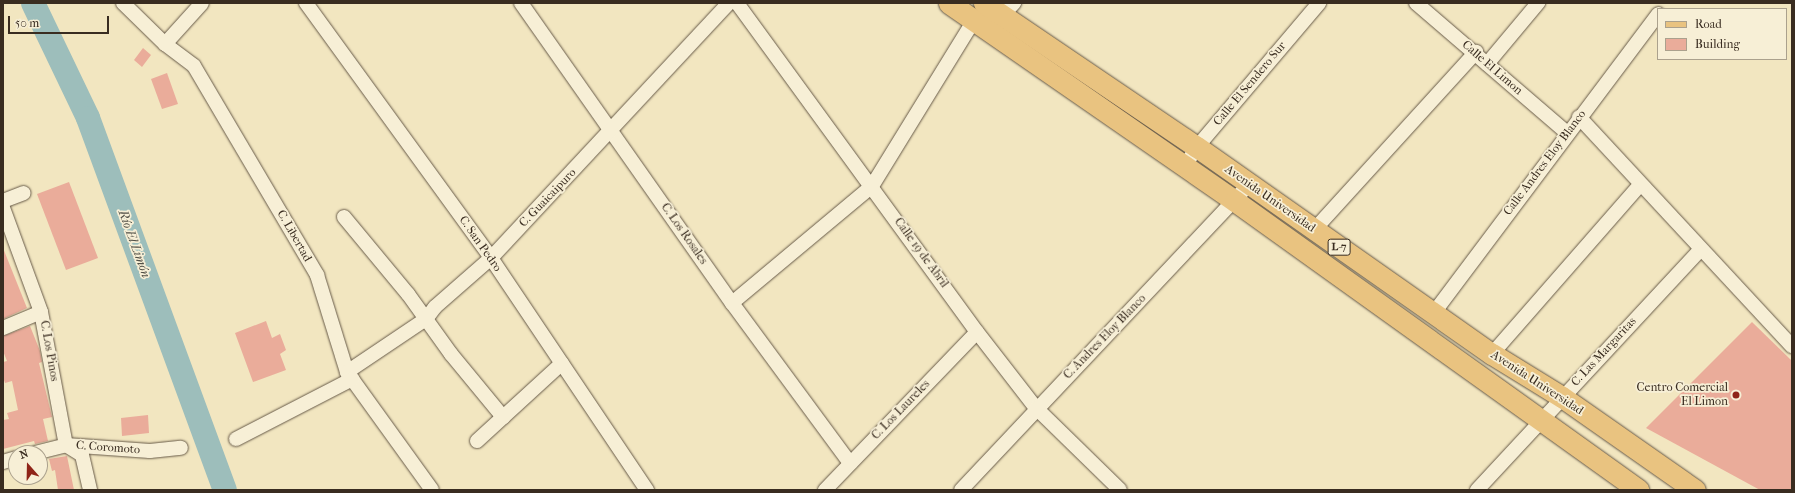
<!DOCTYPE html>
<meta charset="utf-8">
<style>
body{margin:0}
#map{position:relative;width:1795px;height:493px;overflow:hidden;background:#f2e6c0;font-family:"IM FELL French Canon",serif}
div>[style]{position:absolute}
.river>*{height:24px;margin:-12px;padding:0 12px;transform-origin:12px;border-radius:12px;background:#9dbebb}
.building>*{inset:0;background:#eaac9a}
.roads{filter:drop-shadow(0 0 1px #675a48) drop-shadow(0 0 1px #675a48)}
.street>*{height:14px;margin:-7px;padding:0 7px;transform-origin:7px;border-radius:7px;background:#f7efd6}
.primary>*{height:21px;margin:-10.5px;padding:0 10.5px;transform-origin:10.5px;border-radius:10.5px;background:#e9c380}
.dots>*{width:11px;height:11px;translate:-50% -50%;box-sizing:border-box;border:2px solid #f7efd6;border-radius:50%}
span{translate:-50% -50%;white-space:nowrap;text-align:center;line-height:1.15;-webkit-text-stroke:3.5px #f7efd6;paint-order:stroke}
.shield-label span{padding:1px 3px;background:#f7efd6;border:1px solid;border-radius:3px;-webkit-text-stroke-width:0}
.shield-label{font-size:11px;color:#392c20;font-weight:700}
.street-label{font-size:12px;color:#392c20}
.poi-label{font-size:12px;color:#392c20}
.right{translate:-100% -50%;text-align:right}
.water-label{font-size:13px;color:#525047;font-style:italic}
.frame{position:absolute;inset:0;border:4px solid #392c20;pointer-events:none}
.legend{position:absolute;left:1657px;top:8px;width:130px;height:52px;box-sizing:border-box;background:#f7efd6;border:1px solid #aba18d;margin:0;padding:5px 7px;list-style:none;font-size:12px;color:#392c20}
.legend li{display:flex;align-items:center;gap:8px;height:20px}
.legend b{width:20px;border:1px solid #aba18d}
.north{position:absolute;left:8px;top:445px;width:40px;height:40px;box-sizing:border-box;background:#f7efd6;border:1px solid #aba18d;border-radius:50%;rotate:340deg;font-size:11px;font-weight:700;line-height:16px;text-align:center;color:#392c20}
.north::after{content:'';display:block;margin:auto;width:14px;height:18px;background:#8f2418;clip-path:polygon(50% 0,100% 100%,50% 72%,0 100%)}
.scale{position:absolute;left:8px;top:16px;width:101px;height:18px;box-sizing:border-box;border:2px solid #392c20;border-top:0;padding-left:5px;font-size:12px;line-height:14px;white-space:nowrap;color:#392c20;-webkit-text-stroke:3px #f7efd6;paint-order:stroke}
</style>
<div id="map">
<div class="river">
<div style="left:33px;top:3px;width:127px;rotate:64.4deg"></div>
<div style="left:88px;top:118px;width:396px;rotate:69.8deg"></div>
</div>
<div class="building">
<div style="clip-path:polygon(143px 48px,151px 55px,142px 67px,134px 60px)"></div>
<div style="clip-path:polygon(167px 73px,178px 104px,162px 109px,151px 79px)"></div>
<div style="clip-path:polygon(69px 182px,98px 258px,66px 270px,37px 194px)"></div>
<div style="clip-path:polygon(3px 248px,27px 308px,3px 319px)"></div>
<div style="clip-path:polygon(266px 321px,272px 338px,280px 334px,286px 350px,280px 354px,286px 370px,253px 382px,235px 333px)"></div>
<div style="clip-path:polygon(1752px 322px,1792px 361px,1792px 490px,1760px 490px,1646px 428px)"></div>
<div style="clip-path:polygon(30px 326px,40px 351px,42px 362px,39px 363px,52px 417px,43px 419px,48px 441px,35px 444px,34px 441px,3px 449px,3px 420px,9px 419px,7px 413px,18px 410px,12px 381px,5px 383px,3px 377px,3px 362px,7px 361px,3px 351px,3px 336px)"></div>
<div style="clip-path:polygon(148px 415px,149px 433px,122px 436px,121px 418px)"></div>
<div style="clip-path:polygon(67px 456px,74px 490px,58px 490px,55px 470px,52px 471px,49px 459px)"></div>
</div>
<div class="roads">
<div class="street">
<div style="left:123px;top:3px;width:59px;rotate:44.3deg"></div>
<div style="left:165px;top:44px;width:36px;rotate:37deg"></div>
<div style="left:194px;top:66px;width:243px;rotate:59.5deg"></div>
<div style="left:317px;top:275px;width:102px;rotate:72.8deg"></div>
<div style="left:347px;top:372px;width:145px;rotate:54.2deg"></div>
<div style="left:306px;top:3px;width:315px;rotate:54deg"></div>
<div style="left:491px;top:258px;width:280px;rotate:56.1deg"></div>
<div style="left:521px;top:3px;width:367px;rotate:54.9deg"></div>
<div style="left:732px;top:303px;width:199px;rotate:53.6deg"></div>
<div style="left:737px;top:3px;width:407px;rotate:53.9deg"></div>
<div style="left:977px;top:332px;width:96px;rotate:52.2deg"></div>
<div style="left:1036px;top:408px;width:117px;rotate:44.3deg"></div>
<div style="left:1416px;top:3px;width:199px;rotate:40.7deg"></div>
<div style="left:1002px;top:16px;width:18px;rotate:-47deg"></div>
<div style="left:165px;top:44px;width:55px;rotate:-47.9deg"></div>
<div style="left:1487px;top:64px;width:80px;rotate:-50.1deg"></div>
<div style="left:1579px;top:117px;width:313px;rotate:47.1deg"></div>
<div style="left:1185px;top:166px;width:22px;rotate:-58deg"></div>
<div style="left:1197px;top:147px;width:189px;rotate:-49.7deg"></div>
<div style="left:3px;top:201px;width:22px;rotate:-21deg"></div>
<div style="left:3px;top:208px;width:111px;rotate:69.9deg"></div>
<div style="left:41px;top:312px;width:135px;rotate:79.4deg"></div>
<div style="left:66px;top:445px;width:19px;rotate:32deg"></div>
<div style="left:82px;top:455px;width:36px;rotate:77deg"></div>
<div style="left:344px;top:217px;width:100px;rotate:50.3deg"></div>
<div style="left:408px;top:294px;width:74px;rotate:54.4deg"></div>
<div style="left:451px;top:354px;width:82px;rotate:50.5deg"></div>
<div style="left:1314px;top:230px;width:241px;rotate:-47.7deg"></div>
<div style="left:732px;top:303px;width:182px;rotate:-39.9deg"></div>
<div style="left:872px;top:186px;width:195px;rotate:-58.4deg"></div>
<div style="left:1433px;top:314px;width:375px;rotate:-53.1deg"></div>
<div style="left:3px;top:328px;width:41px;rotate:-22.8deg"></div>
<div style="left:1492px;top:354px;width:225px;rotate:-48.8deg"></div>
<div style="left:347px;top:372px;width:95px;rotate:-33.9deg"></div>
<div style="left:426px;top:319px;width:15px;rotate:-53deg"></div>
<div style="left:435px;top:307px;width:74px;rotate:-41.2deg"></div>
<div style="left:491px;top:258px;width:349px;rotate:-47deg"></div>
<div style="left:236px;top:439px;width:131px;rotate:-27.3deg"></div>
<div style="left:477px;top:441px;width:115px;rotate:-42.5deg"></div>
<div style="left:35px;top:453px;width:32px;rotate:-14deg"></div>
<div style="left:66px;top:445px;width:84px;rotate:4.1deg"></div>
<div style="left:150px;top:451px;width:31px;rotate:-6deg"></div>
<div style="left:3px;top:462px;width:14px;rotate:-17deg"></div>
<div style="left:825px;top:490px;width:219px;rotate:-46.1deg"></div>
<div style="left:961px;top:490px;width:420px;rotate:-46.7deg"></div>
<div style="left:1477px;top:490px;width:328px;rotate:-47.1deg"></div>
</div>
<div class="primary">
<div style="left:949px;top:3px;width:348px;rotate:34.7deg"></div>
<div style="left:1235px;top:201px;width:496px;rotate:35.6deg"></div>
<div style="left:984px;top:3px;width:257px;rotate:34.1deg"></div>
<div style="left:1197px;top:147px;width:360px;rotate:35.1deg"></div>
<div style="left:1492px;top:354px;width:82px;rotate:31.6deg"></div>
<div style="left:1562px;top:397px;width:162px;rotate:35deg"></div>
</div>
</div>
<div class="dots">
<div style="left:1736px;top:395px;background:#8f2418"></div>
</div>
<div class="shield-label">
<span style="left:1339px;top:247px">L-7</span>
</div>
<div class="street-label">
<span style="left:1492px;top:68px;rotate:41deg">Calle El Limon</span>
<span style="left:1250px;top:84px;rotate:-50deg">Calle El Sendero Sur</span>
<span style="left:1545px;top:163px;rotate:-53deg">Calle Andres Eloy Blanco</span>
<span style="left:548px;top:198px;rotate:-46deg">C. Guaicaipuro</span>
<span style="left:1270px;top:199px;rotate:35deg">Avenida Universidad</span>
<span style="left:684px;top:234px;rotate:55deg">C. Los Rosales</span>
<span style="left:294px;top:236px;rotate:60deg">C. Libertad</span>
<span style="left:480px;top:244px;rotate:55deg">C. San Pedro</span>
<span style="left:921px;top:253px;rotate:54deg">Calle 19 de Abril</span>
<span style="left:1105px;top:337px;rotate:-46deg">C. Andres Eloy Blanco</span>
<span style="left:49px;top:351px;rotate:80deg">C. Los Pinos</span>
<span style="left:1604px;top:352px;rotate:-47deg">C. Las Margaritas</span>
<span style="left:1537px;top:383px;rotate:33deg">Avenida Universidad</span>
<span style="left:901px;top:410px;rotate:-46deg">C. Los Laureles</span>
<span style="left:108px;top:448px;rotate:4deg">C. Coromoto</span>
</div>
<div class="poi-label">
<span class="right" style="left:1728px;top:395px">Centro Comercial<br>El Limon</span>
</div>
<div class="water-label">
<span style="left:134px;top:244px;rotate:70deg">Río El Limón</span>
</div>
<div class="frame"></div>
<ul class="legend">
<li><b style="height:5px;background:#e9c380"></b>Road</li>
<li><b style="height:11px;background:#eaac9a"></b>Building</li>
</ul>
<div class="north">N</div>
<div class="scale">50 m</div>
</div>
